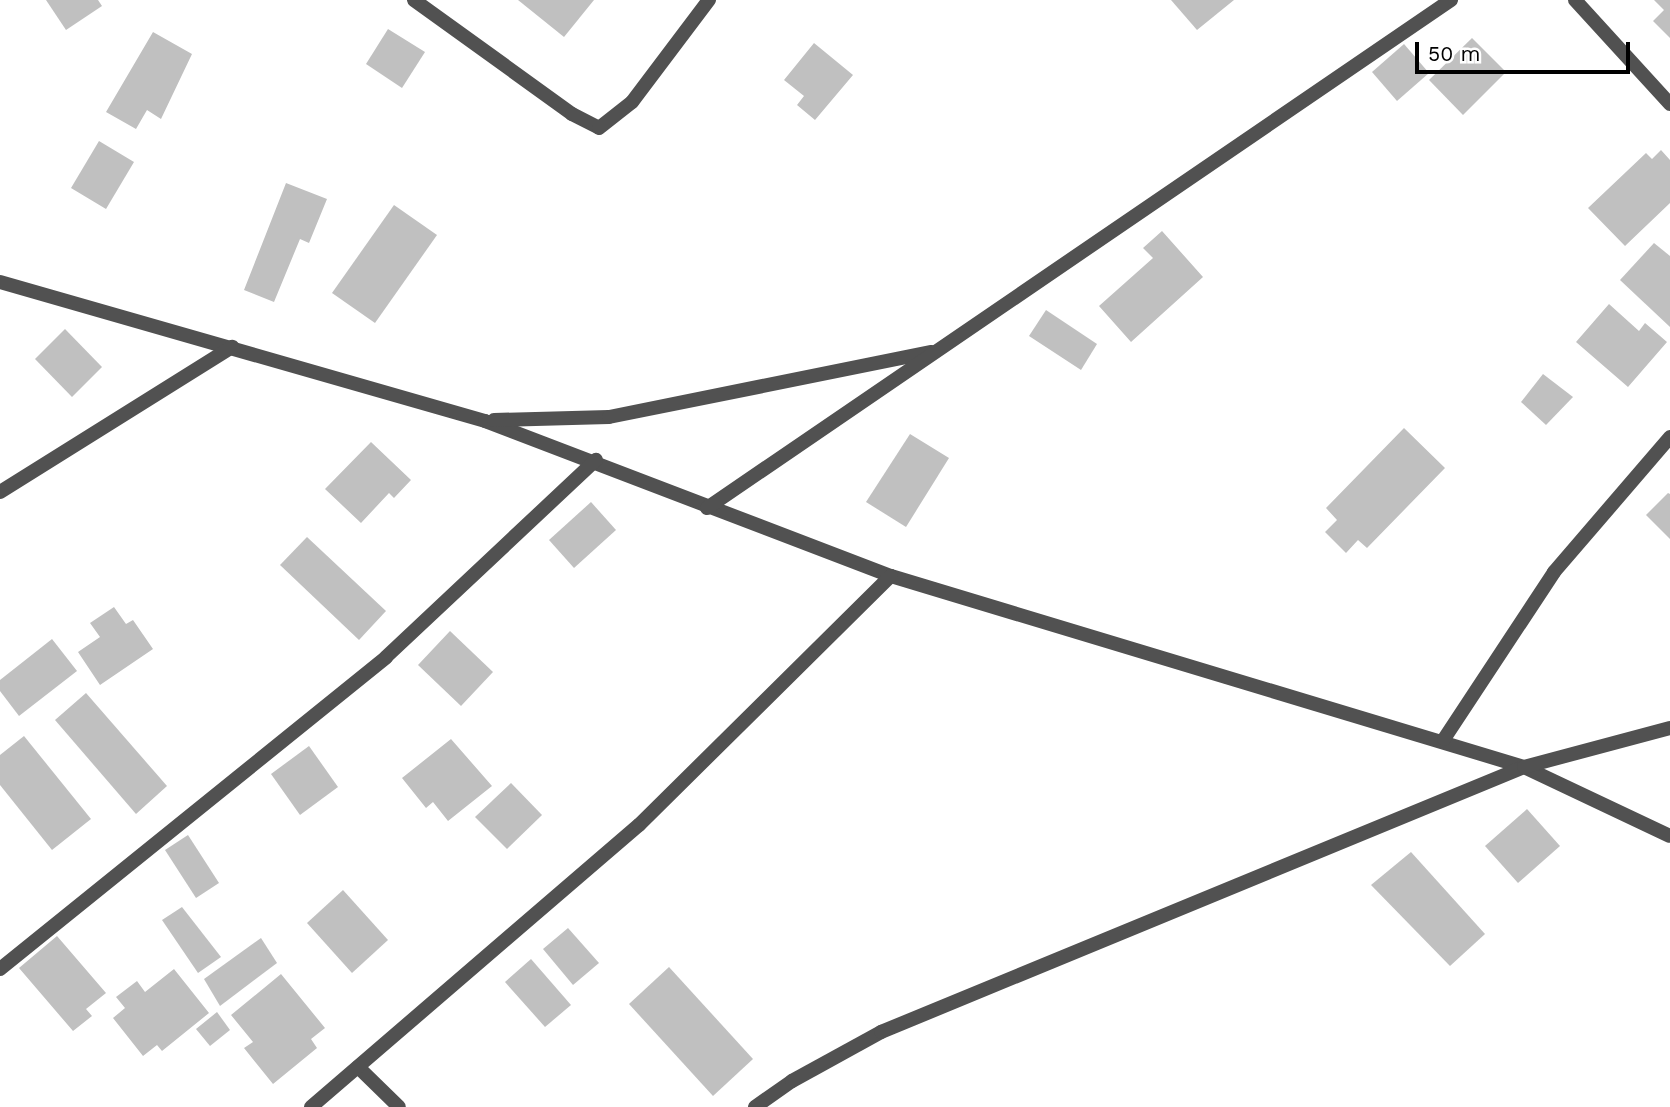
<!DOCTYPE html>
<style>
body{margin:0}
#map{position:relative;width:1670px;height:1107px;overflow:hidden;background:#fff;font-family:"Work Sans",sans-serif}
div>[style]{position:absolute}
.building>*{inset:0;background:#c0c0c0}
.street>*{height:14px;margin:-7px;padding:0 7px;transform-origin:7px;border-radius:7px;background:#515151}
span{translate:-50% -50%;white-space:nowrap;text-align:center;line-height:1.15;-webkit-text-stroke:7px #fff;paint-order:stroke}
.scale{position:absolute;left:1415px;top:42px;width:215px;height:32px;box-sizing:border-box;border:4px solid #000;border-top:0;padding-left:9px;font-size:21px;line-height:24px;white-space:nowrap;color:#000;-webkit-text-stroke:5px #fff;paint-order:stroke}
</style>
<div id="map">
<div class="building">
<div style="clip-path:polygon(46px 0,98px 0,102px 6px,66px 30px)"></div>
<div style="clip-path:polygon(518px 0,594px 0,564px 37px)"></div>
<div style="clip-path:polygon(1171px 0,1234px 0,1197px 30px)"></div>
<div style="clip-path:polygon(1654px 0,1670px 0,1670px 38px,1653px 21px,1664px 10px)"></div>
<div style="clip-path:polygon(388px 29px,425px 52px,402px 88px,366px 64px)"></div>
<div style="clip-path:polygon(153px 32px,192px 54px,161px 119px,147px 110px,136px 129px,106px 112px)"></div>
<div style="clip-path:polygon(1472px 38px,1506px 72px,1463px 115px,1429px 80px)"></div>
<div style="clip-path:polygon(814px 43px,853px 75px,815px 120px,797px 105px,804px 96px,784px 80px)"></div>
<div style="clip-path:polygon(1404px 44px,1429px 73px,1397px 101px,1372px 72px)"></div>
<div style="clip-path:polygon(99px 141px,134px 162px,106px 209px,71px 188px)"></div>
<div style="clip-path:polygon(1661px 150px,1670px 160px,1670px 203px,1625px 246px,1588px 208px,1646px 153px,1652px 159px)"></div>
<div style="clip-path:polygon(286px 183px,327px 199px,309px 243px,300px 239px,274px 302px,244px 290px)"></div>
<div style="clip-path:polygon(394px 205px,437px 235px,375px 323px,332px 293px)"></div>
<div style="clip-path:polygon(1162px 231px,1203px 277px,1131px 342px,1099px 306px,1153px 258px,1143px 248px)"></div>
<div style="clip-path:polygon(1654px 243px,1670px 256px,1670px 327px,1620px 280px)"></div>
<div style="clip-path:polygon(1609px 304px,1639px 331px,1645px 323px,1667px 342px,1628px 387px,1576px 342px)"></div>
<div style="clip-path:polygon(1046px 310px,1097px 344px,1081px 370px,1029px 336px)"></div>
<div style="clip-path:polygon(65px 329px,102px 367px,72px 397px,35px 359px)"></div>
<div style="clip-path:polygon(1543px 374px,1573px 397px,1546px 425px,1521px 402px)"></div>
<div style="clip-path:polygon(1404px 428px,1445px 468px,1367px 548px,1358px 540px,1346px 553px,1325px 532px,1337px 520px,1326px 508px)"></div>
<div style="clip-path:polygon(910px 434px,949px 458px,906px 527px,866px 502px)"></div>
<div style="clip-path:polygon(371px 442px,411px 480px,394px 498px,389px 493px,361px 523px,325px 489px)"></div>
<div style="clip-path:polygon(1668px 493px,1670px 494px,1670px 539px,1646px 515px)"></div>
<div style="clip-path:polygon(591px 502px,616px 530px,574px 568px,549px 540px)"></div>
<div style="clip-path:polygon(307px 537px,386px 611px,359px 640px,280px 565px)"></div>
<div style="clip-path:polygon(114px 607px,126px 624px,133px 620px,153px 649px,100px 685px,78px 652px,100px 637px,90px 623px)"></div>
<div style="clip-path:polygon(450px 631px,493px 672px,461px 706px,418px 665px)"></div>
<div style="clip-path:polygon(52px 639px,77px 671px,19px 716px,0 691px,0 680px)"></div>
<div style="clip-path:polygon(86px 693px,167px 786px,136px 814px,55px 720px)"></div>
<div style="clip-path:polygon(24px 736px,91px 819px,52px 850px,0 785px,0 755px)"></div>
<div style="clip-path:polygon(451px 739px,492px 786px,448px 821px,433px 802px,426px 808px,402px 778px)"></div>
<div style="clip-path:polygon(309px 746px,338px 787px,300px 815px,271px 774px)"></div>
<div style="clip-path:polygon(511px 783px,542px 815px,507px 849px,475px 817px)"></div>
<div style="clip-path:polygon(1527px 809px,1560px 846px,1518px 883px,1485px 846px)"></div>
<div style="clip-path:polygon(188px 835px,219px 883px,196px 898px,165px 850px)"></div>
<div style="clip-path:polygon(1411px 852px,1485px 934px,1450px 966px,1371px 885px)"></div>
<div style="clip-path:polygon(343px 890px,388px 940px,352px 973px,307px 923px)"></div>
<div style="clip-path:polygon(182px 907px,221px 957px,198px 973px,162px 920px)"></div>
<div style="clip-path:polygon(568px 928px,599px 963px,573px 985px,543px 949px)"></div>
<div style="clip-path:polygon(57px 936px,106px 993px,86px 1009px,92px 1016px,73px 1031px,19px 968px)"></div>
<div style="clip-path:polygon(261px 938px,277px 963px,220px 1006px,204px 979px)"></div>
<div style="clip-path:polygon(531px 959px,571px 1005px,545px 1027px,505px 982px)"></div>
<div style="clip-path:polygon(669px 967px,753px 1059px,713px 1096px,629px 1004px)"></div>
<div style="clip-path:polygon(174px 969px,209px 1013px,162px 1051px,157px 1045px,143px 1056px,113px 1018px,125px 1008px,116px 997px,137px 981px,145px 992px)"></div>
<div style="clip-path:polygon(281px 974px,325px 1028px,311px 1039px,317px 1048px,273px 1084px,244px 1048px,253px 1042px,231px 1015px)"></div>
<div style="clip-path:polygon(217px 1012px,230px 1030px,210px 1046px,196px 1029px)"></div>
</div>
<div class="street">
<div style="left:414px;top:0;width:195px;rotate:35.8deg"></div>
<div style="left:572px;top:114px;width:30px;rotate:27deg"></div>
<div style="left:599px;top:128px;width:42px;rotate:-38.2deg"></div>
<div style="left:632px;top:102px;width:128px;rotate:-53deg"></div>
<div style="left:1575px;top:0;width:141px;rotate:47.6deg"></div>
<div style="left:0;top:282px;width:505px;rotate:15.99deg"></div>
<div style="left:485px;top:421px;width:435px;rotate:20.9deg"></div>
<div style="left:891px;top:576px;width:661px;rotate:16.79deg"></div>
<div style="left:1524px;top:767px;width:161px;rotate:25.3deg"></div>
<div style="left:494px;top:420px;width:115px;rotate:-1.5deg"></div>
<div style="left:609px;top:417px;width:329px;rotate:-11.4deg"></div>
<div style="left:0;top:492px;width:274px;rotate:-32deg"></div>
<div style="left:707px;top:508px;width:901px;rotate:-34.33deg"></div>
<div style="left:1444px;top:739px;width:200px;rotate:-56.6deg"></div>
<div style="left:1554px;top:572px;width:178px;rotate:-49.3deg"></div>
<div style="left:0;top:969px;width:496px;rotate:-38.9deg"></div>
<div style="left:386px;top:657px;width:288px;rotate:-43.2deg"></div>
<div style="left:358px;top:1067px;width:57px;rotate:44.3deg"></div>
<div style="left:311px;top:1107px;width:433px;rotate:-40.7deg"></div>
<div style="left:639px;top:825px;width:354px;rotate:-44.7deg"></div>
<div style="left:755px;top:1107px;width:45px;rotate:-35.1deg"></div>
<div style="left:792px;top:1081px;width:102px;rotate:-28.8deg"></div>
<div style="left:881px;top:1032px;width:695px;rotate:-22.4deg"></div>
<div style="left:1524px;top:767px;width:151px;rotate:-15deg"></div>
</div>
<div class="scale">50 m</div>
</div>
